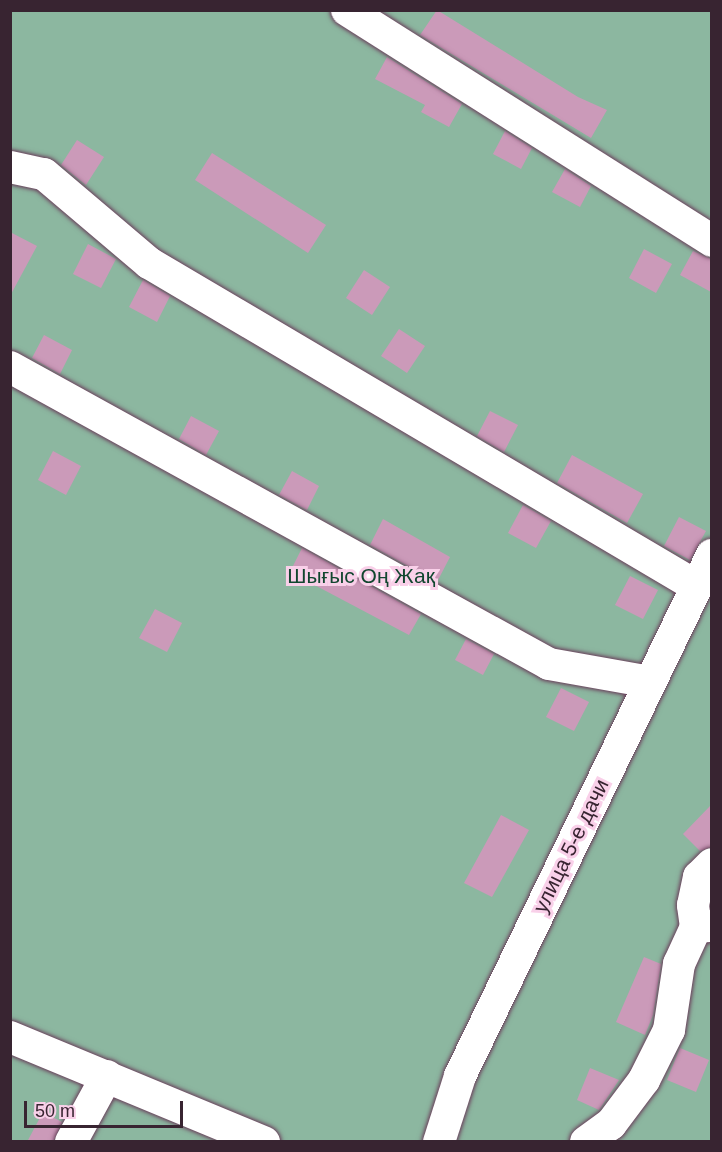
<!DOCTYPE html>
<meta charset="utf-8">
<style>
body{margin:0}
#map{position:relative;width:722px;height:1152px;overflow:hidden;background:#f2bfdf;font-family:Arial,sans-serif}
div>[style]{position:absolute}
.green>*{inset:0;background:#8cb7a0}
.building>*{inset:0;background:#cb9ab9}
.roads{filter:drop-shadow(0 0 2px #693e5a) drop-shadow(0 0 2px #693e5a)}
.minor>*{height:32px;margin:-16px;padding:0 16px;transform-origin:16px;border-radius:16px;background:#fff}
span{translate:-50% -50%;white-space:nowrap;text-align:center;line-height:1.15;-webkit-text-stroke:6px #f9d0e9;paint-order:stroke}
.park-label{font-size:21px;color:#11462f}
.street-label{font-size:21px;color:#382431}
.frame{position:absolute;inset:0;border:12px solid #382431;pointer-events:none}
.scale{position:absolute;left:24px;top:1101px;width:159px;height:27px;box-sizing:border-box;border:3px solid #382431;border-top:0;padding-left:8px;font-size:18px;line-height:21px;white-space:nowrap;color:#382431;-webkit-text-stroke:4px #f9d0e9;paint-order:stroke}
</style>
<div id="map">
<div class="green">
<div style="clip-path:polygon(11px 11px,711px 11px,711px 1141px,11px 1141px)"></div>
</div>
<div class="building">
<div style="clip-path:polygon(437px 10px,578px 97px,607px 110px,591px 138px,420px 35px)"></div>
<div style="clip-path:polygon(387px 57px,462px 104px,449px 127px,421px 112px,425px 105px,375px 79px)"></div>
<div style="clip-path:polygon(505px 131px,532px 148px,521px 169px,493px 154px)"></div>
<div style="clip-path:polygon(77px 140px,104px 157px,86px 185px,61px 165px)"></div>
<div style="clip-path:polygon(212px 153px,326px 225px,308px 253px,195px 180px)"></div>
<div style="clip-path:polygon(565px 169px,591px 186px,580px 207px,552px 192px)"></div>
<div style="clip-path:polygon(10px 232px,37px 246px,10px 296px)"></div>
<div style="clip-path:polygon(88px 244px,116px 259px,101px 288px,73px 274px)"></div>
<div style="clip-path:polygon(644px 249px,672px 264px,656px 293px,629px 278px)"></div>
<div style="clip-path:polygon(693px 251px,711px 259px,711px 292px,680px 275px)"></div>
<div style="clip-path:polygon(364px 270px,390px 287px,372px 315px,346px 298px)"></div>
<div style="clip-path:polygon(143px 280px,170px 296px,157px 322px,129px 307px)"></div>
<div style="clip-path:polygon(399px 329px,425px 346px,407px 373px,381px 356px)"></div>
<div style="clip-path:polygon(44px 335px,72px 350px,60px 374px,32px 358px)"></div>
<div style="clip-path:polygon(490px 411px,518px 425px,504px 452px,477px 436px)"></div>
<div style="clip-path:polygon(191px 416px,219px 431px,206px 455px,179px 439px)"></div>
<div style="clip-path:polygon(53px 451px,81px 466px,66px 495px,38px 480px)"></div>
<div style="clip-path:polygon(572px 455px,643px 494px,627px 523px,557px 483px)"></div>
<div style="clip-path:polygon(292px 471px,319px 486px,307px 510px,279px 495px)"></div>
<div style="clip-path:polygon(523px 505px,551px 521px,536px 548px,508px 533px)"></div>
<div style="clip-path:polygon(679px 517px,706px 531px,690px 560px,664px 546px)"></div>
<div style="clip-path:polygon(383px 519px,450px 557px,437px 582px,370px 545px)"></div>
<div style="clip-path:polygon(302px 548px,421px 614px,409px 635px,290px 572px)"></div>
<div style="clip-path:polygon(630px 576px,658px 590px,643px 619px,615px 605px)"></div>
<div style="clip-path:polygon(155px 609px,182px 623px,167px 652px,139px 638px)"></div>
<div style="clip-path:polygon(466px 639px,494px 654px,483px 675px,455px 660px)"></div>
<div style="clip-path:polygon(561px 688px,589px 702px,574px 731px,546px 717px)"></div>
<div style="clip-path:polygon(711px 805px,711px 847px,700px 851px,683px 834px)"></div>
<div style="clip-path:polygon(501px 815px,529px 830px,492px 897px,464px 883px)"></div>
<div style="clip-path:polygon(644px 957px,661px 964px,653px 1015px,645px 1035px,616px 1022px)"></div>
<div style="clip-path:polygon(680px 1048px,709px 1060px,696px 1092px,667px 1080px)"></div>
<div style="clip-path:polygon(590px 1068px,619px 1080px,599px 1110px,577px 1100px)"></div>
<div style="clip-path:polygon(43px 1112px,62px 1122px,53px 1142px,27px 1142px)"></div>
</div>
<div class="roads">
<div class="minor">
<div style="left:347px;top:10px;width:432px;rotate:32.3deg"></div>
<div style="left:10px;top:167px;width:35px;rotate:12deg"></div>
<div style="left:44px;top:174px;width:138px;rotate:40.3deg"></div>
<div style="left:149px;top:263px;width:635px;rotate:30.56deg"></div>
<div style="left:10px;top:367px;width:615px;rotate:28.86deg"></div>
<div style="left:549px;top:664px;width:103px;rotate:10.1deg"></div>
<div style="left:696px;top:927px;width:22px;rotate:-98deg"></div>
<div style="left:693px;top:905px;width:29px;rotate:-78deg"></div>
<div style="left:699px;top:877px;width:18px;rotate:-45deg"></div>
<div style="left:10px;top:1037px;width:275px;rotate:22.5deg"></div>
<div style="left:71px;top:1142px;width:75px;rotate:-61.4deg"></div>
<div style="left:439px;top:1142px;width:69px;rotate:-72.3deg"></div>
<div style="left:460px;top:1076px;width:579px;rotate:-64.19deg"></div>
<div style="left:586px;top:1142px;width:31px;rotate:-36deg"></div>
<div style="left:611px;top:1124px;width:55px;rotate:-53.1deg"></div>
<div style="left:644px;top:1080px;width:56px;rotate:-63.4deg"></div>
<div style="left:669px;top:1030px;width:67px;rotate:-81.4deg"></div>
<div style="left:679px;top:964px;width:41px;rotate:-65.3deg"></div>
<div style="left:696px;top:927px;width:16px;rotate:-4deg"></div>
</div>
</div>
<div class="park-label">
<span style="left:361px;top:576px">Шығыс Оң Жақ</span>
</div>
<div class="street-label">
<span style="left:571px;top:846px;rotate:-64deg">улица 5-е дачи</span>
</div>
<div class="frame"></div>
<div class="scale">50 m</div>
</div>
